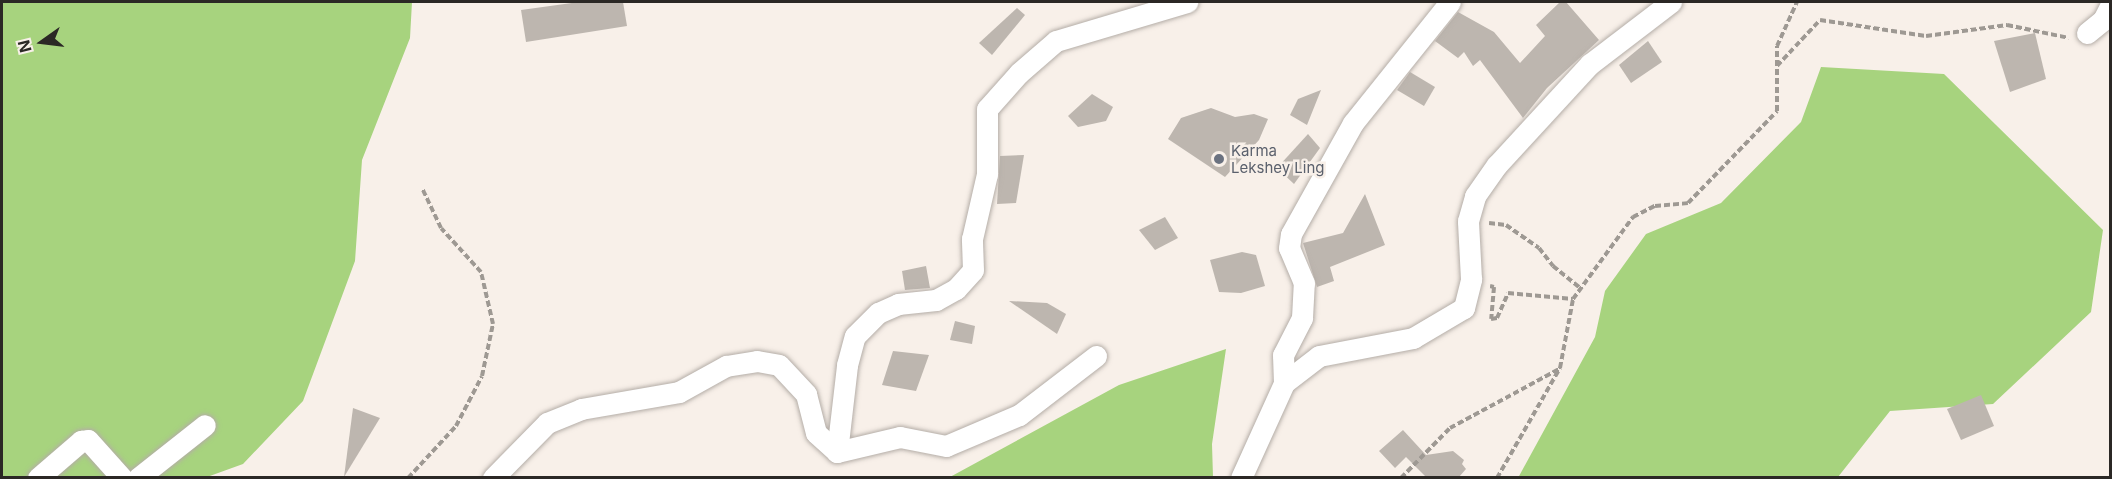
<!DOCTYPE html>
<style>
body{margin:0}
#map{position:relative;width:2112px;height:479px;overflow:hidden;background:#f8f0e9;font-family:Inter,sans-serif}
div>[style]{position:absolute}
.forest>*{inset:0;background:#a7d37e}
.building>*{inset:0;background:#bdb6af}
.path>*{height:4px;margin-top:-2px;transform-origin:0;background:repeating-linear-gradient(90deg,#9e9993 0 6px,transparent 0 9px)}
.roads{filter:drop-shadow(0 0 2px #b4ada7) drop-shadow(0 0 2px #b4ada7)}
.minor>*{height:21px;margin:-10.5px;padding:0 10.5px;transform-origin:10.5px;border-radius:10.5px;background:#fff}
.dots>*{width:16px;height:16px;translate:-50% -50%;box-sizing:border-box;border:3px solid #f8f0e9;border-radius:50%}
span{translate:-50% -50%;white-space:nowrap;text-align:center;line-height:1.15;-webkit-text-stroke:5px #f8f0e9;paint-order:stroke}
.worship-label{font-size:15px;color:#5b616d}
.left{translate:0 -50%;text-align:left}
.frame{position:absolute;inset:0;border:3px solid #2b2825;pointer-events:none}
.north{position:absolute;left:12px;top:12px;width:60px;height:60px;-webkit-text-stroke:4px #f8f0e9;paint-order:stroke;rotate:256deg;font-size:16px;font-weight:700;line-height:24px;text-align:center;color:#2b2825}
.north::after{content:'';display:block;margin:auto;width:21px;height:27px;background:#2b2825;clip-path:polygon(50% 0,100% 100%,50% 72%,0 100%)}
</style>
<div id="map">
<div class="forest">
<div style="clip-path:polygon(2px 2px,412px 2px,410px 38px,362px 160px,355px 261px,303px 401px,243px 464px,207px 477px,2px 477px)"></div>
<div style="clip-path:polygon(1821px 67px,1944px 74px,2103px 230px,2091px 312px,1993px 404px,1890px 411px,1838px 477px,1518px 478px,1595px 337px,1605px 291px,1646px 234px,1721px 203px,1801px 122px)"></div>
<div style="clip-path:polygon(1226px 349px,1212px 444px,1213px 477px,950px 477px,1119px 385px)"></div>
</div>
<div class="building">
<div style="clip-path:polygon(579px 2px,623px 2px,627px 26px,526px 42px,521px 10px)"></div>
<div style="clip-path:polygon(1560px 2px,1566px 2px,1599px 40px,1547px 88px,1523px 118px,1480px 60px,1473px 66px,1464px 52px,1458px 58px,1435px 41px,1458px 12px,1494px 32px,1520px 63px,1545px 36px,1536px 25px)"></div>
<div style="clip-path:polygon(1017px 8px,1025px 15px,992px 55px,979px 43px)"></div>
<div style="clip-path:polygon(2035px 33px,2046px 79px,2010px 92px,1994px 41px)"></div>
<div style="clip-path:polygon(1648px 41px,1662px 62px,1631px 83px,1619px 65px)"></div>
<div style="clip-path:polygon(1410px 72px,1435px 87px,1424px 106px,1397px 90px)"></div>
<div style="clip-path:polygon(1321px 90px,1307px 125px,1290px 115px,1298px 99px)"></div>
<div style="clip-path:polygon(1092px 94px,1113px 107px,1106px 121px,1078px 127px,1068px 116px)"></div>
<div style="clip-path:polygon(1211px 108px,1235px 117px,1254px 114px,1268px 119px,1259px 140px,1225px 177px,1168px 139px,1181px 118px)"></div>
<div style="clip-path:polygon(1308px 134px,1320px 148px,1294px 184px,1277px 168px)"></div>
<div style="clip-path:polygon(1024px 155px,1016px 203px,997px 204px,1000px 156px)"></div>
<div style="clip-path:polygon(1365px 194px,1385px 245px,1330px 267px,1334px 281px,1317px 287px,1303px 243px,1343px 233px)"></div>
<div style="clip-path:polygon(1165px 217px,1178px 238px,1155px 250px,1139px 230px)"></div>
<div style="clip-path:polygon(1242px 252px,1256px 255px,1265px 286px,1241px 293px,1219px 292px,1210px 260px)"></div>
<div style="clip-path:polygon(926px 266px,930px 288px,905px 290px,902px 271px)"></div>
<div style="clip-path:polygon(1009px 301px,1047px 303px,1066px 314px,1057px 334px)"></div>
<div style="clip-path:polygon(955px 321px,975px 326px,972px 344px,950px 340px)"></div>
<div style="clip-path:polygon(893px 351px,929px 355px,916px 391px,882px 385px)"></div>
<div style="clip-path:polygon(1981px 395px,1994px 426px,1961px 440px,1947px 409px)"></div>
<div style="clip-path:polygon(353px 408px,380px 418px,344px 477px)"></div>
<div style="clip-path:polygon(1403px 430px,1426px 455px,1453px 451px,1464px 460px,1462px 464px,1466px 469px,1459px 477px,1426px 477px,1406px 457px,1395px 468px,1379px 451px)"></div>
</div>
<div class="path">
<div style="left:1777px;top:66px;width:20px;rotate:-90deg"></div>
<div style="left:1777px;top:46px;width:48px;rotate:-65.6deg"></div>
<div style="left:1489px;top:223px;width:17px;rotate:7deg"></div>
<div style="left:1506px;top:225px;width:40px;rotate:34.9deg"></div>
<div style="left:1539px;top:248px;width:23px;rotate:52deg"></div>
<div style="left:1553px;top:266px;width:36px;rotate:39deg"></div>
<div style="left:1490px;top:286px;width:4px;rotate:14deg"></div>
<div style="left:1494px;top:287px;width:32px;rotate:95deg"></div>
<div style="left:1491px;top:319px;width:6px;rotate:-9deg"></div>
<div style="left:1497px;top:318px;width:27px;rotate:-66deg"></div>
<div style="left:1508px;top:293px;width:65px;rotate:5.3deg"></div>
<div style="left:408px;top:478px;width:71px;rotate:-47.3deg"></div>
<div style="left:456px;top:426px;width:56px;rotate:-62.5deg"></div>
<div style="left:482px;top:376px;width:53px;rotate:-78.1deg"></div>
<div style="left:493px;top:324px;width:53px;rotate:-103deg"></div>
<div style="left:481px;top:272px;width:59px;rotate:-132.3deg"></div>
<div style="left:441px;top:228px;width:44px;rotate:-115.4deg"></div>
<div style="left:1401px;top:478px;width:70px;rotate:-45.6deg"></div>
<div style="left:1450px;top:428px;width:124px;rotate:-28.4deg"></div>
<div style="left:1497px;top:478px;width:127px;rotate:-60.2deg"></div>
<div style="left:1560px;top:368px;width:70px;rotate:-79.3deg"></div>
<div style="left:1573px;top:299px;width:102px;rotate:-53.8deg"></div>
<div style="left:1633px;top:217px;width:25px;rotate:-27deg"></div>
<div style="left:1655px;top:206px;width:33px;rotate:-5deg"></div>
<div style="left:1688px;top:203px;width:128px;rotate:-45.9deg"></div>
<div style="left:1777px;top:111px;width:45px;rotate:-90deg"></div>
<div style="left:1777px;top:66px;width:63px;rotate:-46.9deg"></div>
<div style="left:1820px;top:20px;width:107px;rotate:8.6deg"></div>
<div style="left:1926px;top:36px;width:82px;rotate:-7.7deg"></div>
<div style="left:2007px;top:25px;width:63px;rotate:11.8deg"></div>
</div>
<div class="roads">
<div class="minor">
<div style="left:2087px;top:33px;width:21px;rotate:-39deg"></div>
<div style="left:2103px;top:20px;width:16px;rotate:-63deg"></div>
<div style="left:1096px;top:356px;width:97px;rotate:142.5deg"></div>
<div style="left:1019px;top:415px;width:79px;rotate:157deg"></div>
<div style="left:946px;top:446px;width:47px;rotate:-168.9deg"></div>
<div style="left:900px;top:437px;width:65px;rotate:166.6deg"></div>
<div style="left:837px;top:452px;width:88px;rotate:-83.4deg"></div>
<div style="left:847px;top:365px;width:30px;rotate:-75deg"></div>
<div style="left:855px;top:336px;width:33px;rotate:-45deg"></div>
<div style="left:878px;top:313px;width:22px;rotate:-24deg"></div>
<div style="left:898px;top:304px;width:38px;rotate:-6deg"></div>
<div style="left:936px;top:300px;width:23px;rotate:-29deg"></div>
<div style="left:956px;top:289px;width:25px;rotate:-48deg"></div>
<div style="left:973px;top:270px;width:31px;rotate:-92deg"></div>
<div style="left:972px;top:239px;width:67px;rotate:-77deg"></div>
<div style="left:987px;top:174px;width:65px;rotate:-90deg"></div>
<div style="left:987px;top:109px;width:48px;rotate:-48.4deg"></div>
<div style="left:1019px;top:73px;width:49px;rotate:-40.9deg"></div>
<div style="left:1056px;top:41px;width:137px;rotate:-16.6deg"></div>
<div style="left:1284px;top:383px;width:28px;rotate:-92deg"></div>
<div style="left:1283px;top:355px;width:42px;rotate:-62.8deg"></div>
<div style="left:1302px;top:318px;width:35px;rotate:-87deg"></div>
<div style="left:1304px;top:283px;width:38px;rotate:-113deg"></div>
<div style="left:1289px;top:248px;width:14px;rotate:-82deg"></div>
<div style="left:1291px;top:234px;width:127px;rotate:-60.8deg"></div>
<div style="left:1353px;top:123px;width:155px;rotate:-51.3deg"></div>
<div style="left:38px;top:478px;width:57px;rotate:-40.7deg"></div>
<div style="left:81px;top:441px;width:7px;rotate:-8deg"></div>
<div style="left:88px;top:440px;width:51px;rotate:48.2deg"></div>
<div style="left:138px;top:478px;width:85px;rotate:-38.3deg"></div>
<div style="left:493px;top:478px;width:77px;rotate:-45.5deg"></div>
<div style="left:547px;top:423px;width:37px;rotate:-22deg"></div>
<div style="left:581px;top:409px;width:99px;rotate:-9.8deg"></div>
<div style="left:679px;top:392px;width:54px;rotate:-29deg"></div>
<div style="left:726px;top:366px;width:31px;rotate:-9deg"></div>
<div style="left:757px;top:361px;width:22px;rotate:10deg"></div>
<div style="left:779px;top:365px;width:40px;rotate:47deg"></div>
<div style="left:806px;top:394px;width:40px;rotate:75.6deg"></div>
<div style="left:816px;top:433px;width:28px;rotate:42deg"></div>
<div style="left:1241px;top:478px;width:104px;rotate:-65.6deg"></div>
<div style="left:1284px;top:383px;width:44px;rotate:-37.6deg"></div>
<div style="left:1319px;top:356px;width:96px;rotate:-10.8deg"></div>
<div style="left:1413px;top:338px;width:59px;rotate:-30.5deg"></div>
<div style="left:1464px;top:308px;width:30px;rotate:-76deg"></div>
<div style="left:1471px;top:279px;width:58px;rotate:-93deg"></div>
<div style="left:1468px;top:221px;width:26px;rotate:-74deg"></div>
<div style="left:1475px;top:196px;width:38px;rotate:-55deg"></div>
<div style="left:1497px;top:165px;width:137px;rotate:-47.4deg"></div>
<div style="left:1590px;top:64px;width:102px;rotate:-37.4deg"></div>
</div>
</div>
<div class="dots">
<div style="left:1219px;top:159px;background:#6b7280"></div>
</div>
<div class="worship-label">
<span class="left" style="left:1231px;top:159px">Karma<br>Lekshey Ling</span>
</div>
<div class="frame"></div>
<div class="north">N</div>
</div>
